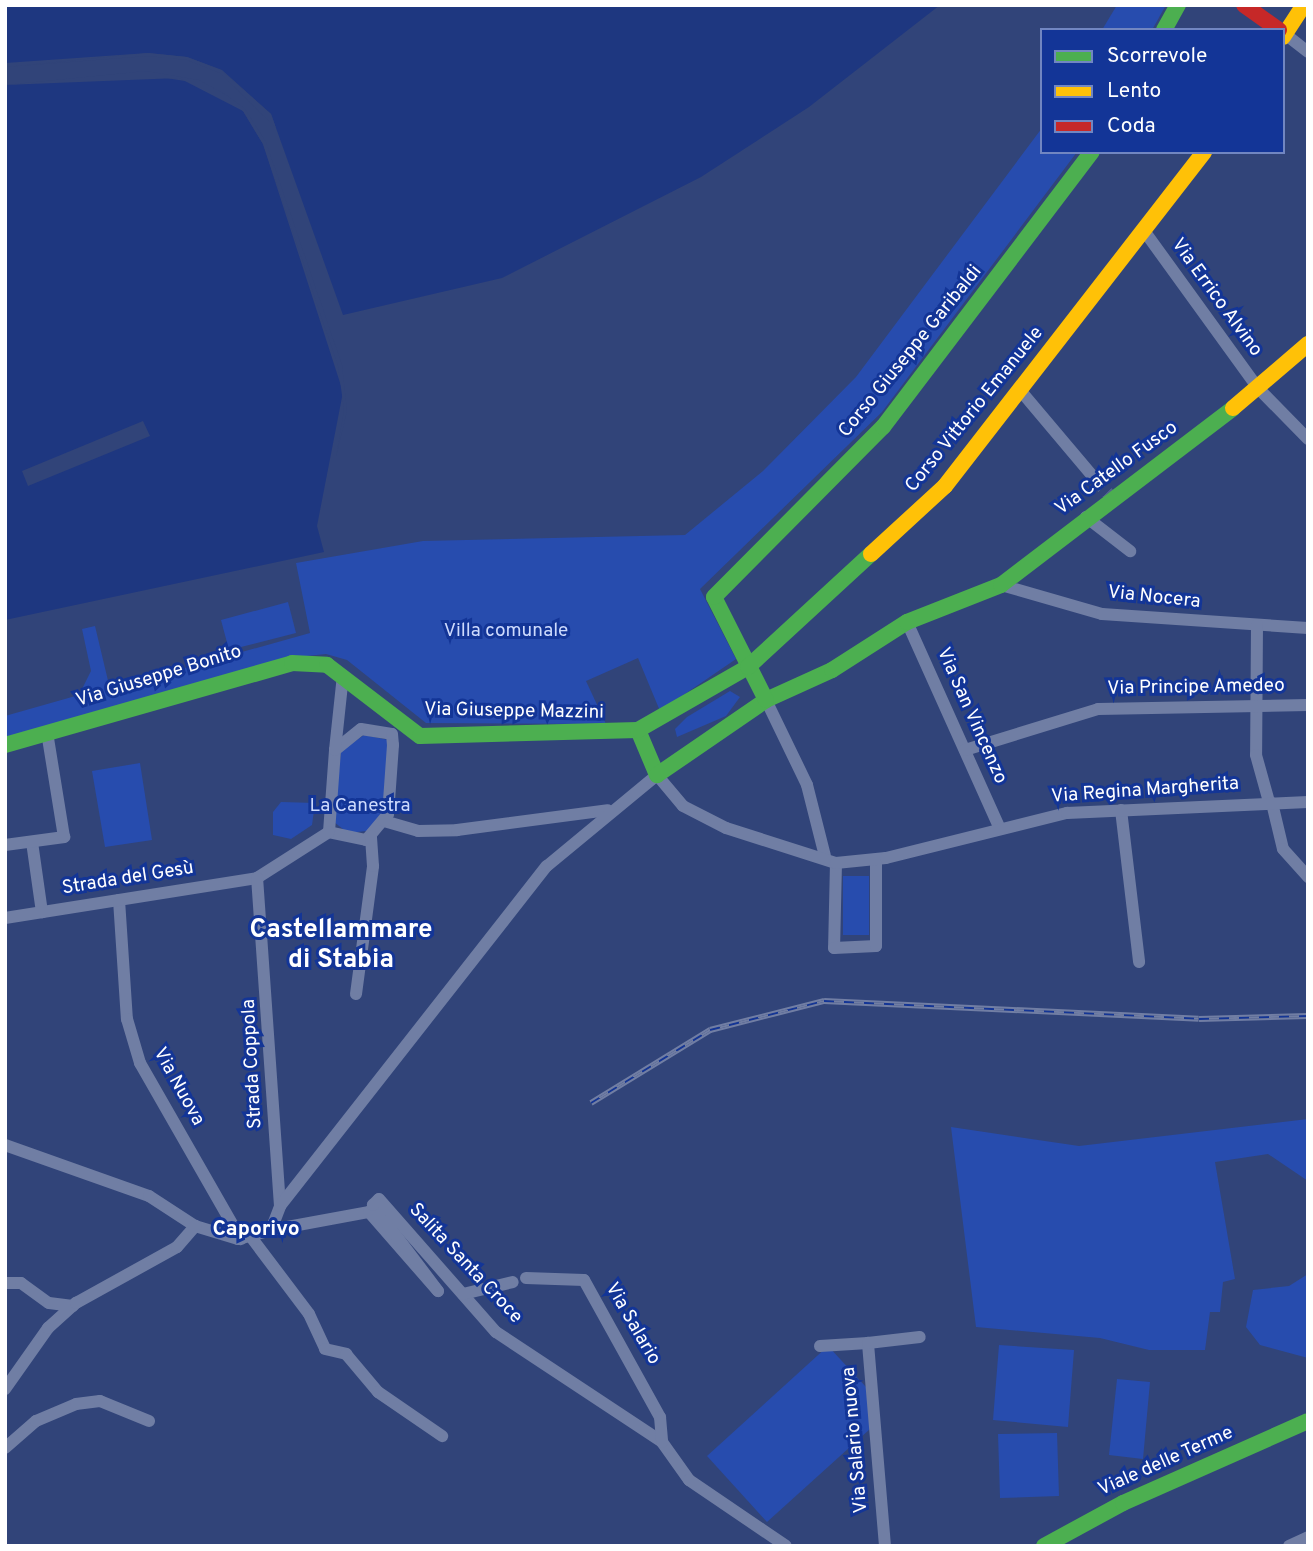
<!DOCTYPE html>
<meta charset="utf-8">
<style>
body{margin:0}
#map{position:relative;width:1313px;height:1551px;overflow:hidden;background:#314479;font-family:Overpass,sans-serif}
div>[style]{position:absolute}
.green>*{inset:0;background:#274cae}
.water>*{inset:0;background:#1e3780}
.pier>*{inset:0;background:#314479}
.street-tunnel>*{height:12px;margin-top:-6px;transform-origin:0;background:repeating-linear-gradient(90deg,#50608d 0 12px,transparent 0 18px)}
.street>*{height:12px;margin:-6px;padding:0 6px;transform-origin:6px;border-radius:6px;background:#707ea4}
.fast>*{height:16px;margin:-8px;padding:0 8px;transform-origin:8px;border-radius:8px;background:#4caf50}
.slow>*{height:16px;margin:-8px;padding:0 8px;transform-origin:8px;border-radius:8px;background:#ffc107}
.jam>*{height:16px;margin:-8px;padding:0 8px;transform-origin:8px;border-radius:8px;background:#c62828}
.rail>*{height:6px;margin-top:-3px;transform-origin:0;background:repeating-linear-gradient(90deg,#133597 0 10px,#717ea4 0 20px);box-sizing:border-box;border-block:2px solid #717ea4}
span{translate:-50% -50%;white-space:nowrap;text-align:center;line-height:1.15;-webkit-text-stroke:6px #133597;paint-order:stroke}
.street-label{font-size:19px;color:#fff}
.park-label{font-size:19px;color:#cddafd}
.neighbourhood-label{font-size:21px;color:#fff;font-weight:700}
.district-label{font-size:26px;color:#fff;font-weight:700}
.frame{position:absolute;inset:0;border:7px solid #fff;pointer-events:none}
.legend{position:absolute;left:1040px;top:28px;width:245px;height:126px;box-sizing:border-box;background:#133597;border:2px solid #7186c1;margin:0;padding:9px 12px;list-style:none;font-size:21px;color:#fff}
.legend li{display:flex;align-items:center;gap:14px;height:35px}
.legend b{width:35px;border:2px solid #7186c1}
</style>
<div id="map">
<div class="green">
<div style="clip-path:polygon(1117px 5px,1166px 5px,1152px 30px,1102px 30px)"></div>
<div style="clip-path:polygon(1042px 128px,1042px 152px,1077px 152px,882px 412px,700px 589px,736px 659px,660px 711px,638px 658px,586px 681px,606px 724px,426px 723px,347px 660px,326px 654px,297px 657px,5px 740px,5px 716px,79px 695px,91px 671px,82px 629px,95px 626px,110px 689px,310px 633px,296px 563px,423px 541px,685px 535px,763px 471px,856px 377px)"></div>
<div style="clip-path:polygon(288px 602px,296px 633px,229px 650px,221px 620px)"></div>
<div style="clip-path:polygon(730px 691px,740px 697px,726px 716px,677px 737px,675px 729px,687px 717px)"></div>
<div style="clip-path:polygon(364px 735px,389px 740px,384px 814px,375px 830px,348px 833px,334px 822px,341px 751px)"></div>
<div style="clip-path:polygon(140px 763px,152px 840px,105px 847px,92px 771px)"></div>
<div style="clip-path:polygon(281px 802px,315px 803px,312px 825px,291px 839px,273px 835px,273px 812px)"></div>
<div style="clip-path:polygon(843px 876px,869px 876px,869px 935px,843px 935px)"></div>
<div style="clip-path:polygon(1308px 1119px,1308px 1181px,1268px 1154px,1215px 1162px,1235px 1279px,1223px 1282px,1220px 1312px,1210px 1312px,1205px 1350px,1149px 1350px,1100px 1338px,976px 1327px,951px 1127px,1079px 1146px)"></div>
<div style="clip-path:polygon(1308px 1274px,1308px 1358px,1260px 1345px,1246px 1327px,1253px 1290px,1289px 1286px)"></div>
<div style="clip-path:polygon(999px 1345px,1074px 1350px,1068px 1427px,993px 1420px)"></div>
<div style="clip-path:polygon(828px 1346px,866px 1387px,870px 1429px,767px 1522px,707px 1456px)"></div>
<div style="clip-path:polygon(1117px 1379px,1150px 1382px,1143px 1459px,1109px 1455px)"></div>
<div style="clip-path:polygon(1057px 1433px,1059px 1496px,1000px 1498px,998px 1434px)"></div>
</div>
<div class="water">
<div style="clip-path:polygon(5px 5px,940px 5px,809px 107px,701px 177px,502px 278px,343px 315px,271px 114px,222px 70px,187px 57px,148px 53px,5px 63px)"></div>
<div style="clip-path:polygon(146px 75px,198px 83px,226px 99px,243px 111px,263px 144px,343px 392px,317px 526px,324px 552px,5px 620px,5px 85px)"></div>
</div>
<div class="pier">
<div style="clip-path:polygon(148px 53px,187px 57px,221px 70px,271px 114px,344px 318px,276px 128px,220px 73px,187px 60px,148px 56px,5px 67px)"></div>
<div style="clip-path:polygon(146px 71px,199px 80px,228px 96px,245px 109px,266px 142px,342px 365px,347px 411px,336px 457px,344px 410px,338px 366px,263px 144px,243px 111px,179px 78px,5px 85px)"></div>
<div style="clip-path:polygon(143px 421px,150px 436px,28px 486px,22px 471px)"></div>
</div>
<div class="street-tunnel">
<div style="left:1095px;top:479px;width:24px;rotate:48deg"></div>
</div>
<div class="street">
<div style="left:1285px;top:34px;width:29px;rotate:38deg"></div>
<div style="left:1145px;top:232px;width:191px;rotate:54.1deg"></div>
<div style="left:1257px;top:387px;width:73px;rotate:45.6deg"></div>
<div style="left:1020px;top:390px;width:116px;rotate:49.9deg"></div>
<div style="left:1086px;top:517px;width:56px;rotate:37.7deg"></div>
<div style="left:1001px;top:585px;width:105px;rotate:16deg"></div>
<div style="left:1102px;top:614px;width:206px;rotate:3.9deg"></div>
<div style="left:907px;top:622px;width:225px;rotate:65.8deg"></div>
<div style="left:1257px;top:625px;width:130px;rotate:90.4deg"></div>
<div style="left:1256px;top:755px;width:49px;rotate:74.5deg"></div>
<div style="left:766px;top:700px;width:94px;rotate:64.2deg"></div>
<div style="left:807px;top:785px;width:73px;rotate:75.8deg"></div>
<div style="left:361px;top:729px;width:31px;rotate:9deg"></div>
<div style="left:392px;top:734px;width:11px;rotate:85deg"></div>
<div style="left:393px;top:745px;width:69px;rotate:94.1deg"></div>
<div style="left:388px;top:814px;width:34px;rotate:130deg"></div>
<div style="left:366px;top:840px;width:38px;rotate:-168deg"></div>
<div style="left:329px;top:832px;width:82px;rotate:-85.8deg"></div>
<div style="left:335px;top:750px;width:33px;rotate:-39deg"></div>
<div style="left:335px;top:750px;width:75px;rotate:-83.9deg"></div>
<div style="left:965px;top:750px;width:139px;rotate:-17.1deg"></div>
<div style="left:1098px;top:709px;width:210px;rotate:-1.1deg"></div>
<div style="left:1272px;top:803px;width:47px;rotate:76.6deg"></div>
<div style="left:1283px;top:849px;width:38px;rotate:48deg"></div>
<div style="left:1121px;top:810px;width:153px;rotate:83.2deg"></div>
<div style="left:384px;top:821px;width:35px;rotate:16deg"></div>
<div style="left:418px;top:831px;width:39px;rotate:-1deg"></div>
<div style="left:457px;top:830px;width:152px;rotate:-7.5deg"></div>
<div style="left:32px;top:842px;width:71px;rotate:81.9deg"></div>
<div style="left:5px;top:845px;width:60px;rotate:-7.7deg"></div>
<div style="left:64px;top:837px;width:106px;rotate:-99.2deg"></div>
<div style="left:836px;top:863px;width:85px;rotate:91.3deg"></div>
<div style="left:834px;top:948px;width:42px;rotate:-2.7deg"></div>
<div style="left:876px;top:946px;width:86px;rotate:-90deg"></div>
<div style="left:119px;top:900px;width:119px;rotate:86.2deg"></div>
<div style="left:127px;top:1019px;width:46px;rotate:73.5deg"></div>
<div style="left:140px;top:1063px;width:203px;rotate:60.2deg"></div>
<div style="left:5px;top:918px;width:255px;rotate:-9deg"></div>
<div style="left:257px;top:878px;width:85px;rotate:-32.6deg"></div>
<div style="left:356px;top:994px;width:129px;rotate:-82.4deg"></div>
<div style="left:373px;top:866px;width:30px;rotate:-94deg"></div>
<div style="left:5px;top:1145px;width:153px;rotate:19.5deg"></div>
<div style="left:149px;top:1196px;width:55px;rotate:33.1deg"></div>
<div style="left:195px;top:1226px;width:45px;rotate:16.8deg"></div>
<div style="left:238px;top:1239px;width:34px;rotate:-15deg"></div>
<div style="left:271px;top:1230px;width:26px;rotate:-69deg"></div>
<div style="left:280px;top:1206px;width:329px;rotate:-94deg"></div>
<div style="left:280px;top:1206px;width:432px;rotate:-51.9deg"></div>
<div style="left:547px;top:866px;width:143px;rotate:-39.6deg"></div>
<div style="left:657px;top:775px;width:40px;rotate:50deg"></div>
<div style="left:683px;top:806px;width:48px;rotate:27.1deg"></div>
<div style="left:726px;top:828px;width:115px;rotate:17.7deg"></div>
<div style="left:836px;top:863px;width:50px;rotate:-5.7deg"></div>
<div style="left:886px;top:858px;width:187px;rotate:-14deg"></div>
<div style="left:1067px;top:813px;width:241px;rotate:-2.6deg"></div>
<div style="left:271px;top:1230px;width:100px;rotate:-10.4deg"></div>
<div style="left:369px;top:1212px;width:105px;rotate:48.9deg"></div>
<div style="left:438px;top:1291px;width:108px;rotate:-127.1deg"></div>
<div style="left:373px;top:1205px;width:8px;rotate:-45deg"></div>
<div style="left:379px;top:1199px;width:177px;rotate:48.7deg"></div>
<div style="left:496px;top:1332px;width:199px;rotate:33.5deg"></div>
<div style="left:662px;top:1442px;width:47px;rotate:54.6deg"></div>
<div style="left:689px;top:1480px;width:117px;rotate:34.2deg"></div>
<div style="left:251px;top:1237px;width:96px;rotate:53deg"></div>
<div style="left:309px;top:1314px;width:38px;rotate:65deg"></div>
<div style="left:325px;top:1349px;width:22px;rotate:13deg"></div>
<div style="left:346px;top:1354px;width:50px;rotate:49.9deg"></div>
<div style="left:378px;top:1392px;width:78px;rotate:34.5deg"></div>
<div style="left:526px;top:1278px;width:58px;rotate:2deg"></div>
<div style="left:584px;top:1280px;width:157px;rotate:61deg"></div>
<div style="left:660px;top:1417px;width:25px;rotate:85deg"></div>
<div style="left:5px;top:1283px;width:16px"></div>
<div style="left:21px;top:1283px;width:34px;rotate:36deg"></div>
<div style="left:49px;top:1303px;width:24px;rotate:7deg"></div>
<div style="left:463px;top:1294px;width:51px;rotate:-13.5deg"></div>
<div style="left:820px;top:1346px;width:48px;rotate:-3.6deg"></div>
<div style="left:5px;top:1389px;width:75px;rotate:-54.8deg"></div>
<div style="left:48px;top:1328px;width:38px;rotate:-42deg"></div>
<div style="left:76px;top:1303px;width:115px;rotate:-29deg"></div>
<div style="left:177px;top:1247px;width:28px;rotate:-49deg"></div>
<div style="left:5px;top:1448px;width:41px;rotate:-41.1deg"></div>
<div style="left:36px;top:1421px;width:43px;rotate:-23deg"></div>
<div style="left:76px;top:1404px;width:24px;rotate:-7deg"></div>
<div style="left:100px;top:1401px;width:53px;rotate:22.2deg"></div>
<div style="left:885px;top:1546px;width:204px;rotate:-94.8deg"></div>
<div style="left:868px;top:1343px;width:52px;rotate:-6.6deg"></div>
<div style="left:1289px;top:1546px;width:21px;rotate:-25deg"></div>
</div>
<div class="fast">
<div style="left:1164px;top:30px;width:29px;rotate:-61deg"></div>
<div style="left:766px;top:700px;width:72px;rotate:-24.4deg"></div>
<div style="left:832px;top:670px;width:89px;rotate:-32.6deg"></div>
<div style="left:907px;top:622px;width:101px;rotate:-21.5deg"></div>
<div style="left:1001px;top:585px;width:292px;rotate:-37.3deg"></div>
<div style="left:638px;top:730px;width:49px;rotate:67.1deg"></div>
<div style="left:657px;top:775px;width:132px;rotate:-34.5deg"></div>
<div style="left:766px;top:700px;width:115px;rotate:-116.8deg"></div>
<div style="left:714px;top:597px;width:240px;rotate:-45.2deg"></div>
<div style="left:883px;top:427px;width:345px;rotate:-52.8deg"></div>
<div style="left:5px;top:745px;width:298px;rotate:-15.9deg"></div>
<div style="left:292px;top:663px;width:35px;rotate:3deg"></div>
<div style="left:327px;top:665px;width:117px;rotate:37.4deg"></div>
<div style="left:420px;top:736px;width:218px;rotate:-1.6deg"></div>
<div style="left:638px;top:730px;width:127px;rotate:-29.8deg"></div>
<div style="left:748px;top:667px;width:167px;rotate:-42.6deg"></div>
<div style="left:1044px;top:1546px;width:90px;rotate:-28.6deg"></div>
<div style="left:1123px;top:1503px;width:202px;rotate:-23.9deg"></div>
</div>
<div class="slow">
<div style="left:1283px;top:37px;width:38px;rotate:-57deg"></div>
<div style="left:1233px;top:408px;width:99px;rotate:-40.5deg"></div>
<div style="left:871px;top:554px;width:100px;rotate:-42.6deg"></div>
<div style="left:945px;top:486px;width:423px;rotate:-52.2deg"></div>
</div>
<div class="jam">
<div style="left:1244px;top:5px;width:43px;rotate:35.5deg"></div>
</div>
<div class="rail">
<div style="left:591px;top:1103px;width:140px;rotate:-31.5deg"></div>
<div style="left:710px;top:1030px;width:118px;rotate:-14.3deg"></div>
<div style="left:824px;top:1001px;width:375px;rotate:2.7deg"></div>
<div style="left:1199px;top:1019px;width:109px;rotate:-1.6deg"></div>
</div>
<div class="street-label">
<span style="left:1216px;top:298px;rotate:54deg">Via Errico Alvino</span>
<span style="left:911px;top:352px;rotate:-51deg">Corso Giuseppe Garibaldi</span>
<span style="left:975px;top:410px;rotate:-51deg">Corso Vittorio Emanuele</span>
<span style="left:1117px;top:469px;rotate:-36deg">Via Catello Fusco</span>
<span style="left:1154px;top:598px;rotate:6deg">Via Nocera</span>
<span style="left:159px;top:677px;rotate:-17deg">Via Giuseppe Bonito</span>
<span style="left:1196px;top:688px;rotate:-1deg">Via Principe Amedeo</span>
<span style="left:514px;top:712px;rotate:1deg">Via Giuseppe Mazzini</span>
<span style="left:971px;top:716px;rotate:66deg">Via San Vincenzo</span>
<span style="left:1145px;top:791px;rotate:-4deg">Via Regina Margherita</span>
<span style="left:128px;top:879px;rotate:-9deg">Strada del Gesù</span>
<span style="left:253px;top:1064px;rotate:-93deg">Strada Coppola</span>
<span style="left:178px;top:1087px;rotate:61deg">Via Nuova</span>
<span style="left:465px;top:1264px;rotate:47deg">Salita Santa Croce</span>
<span style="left:632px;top:1324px;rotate:60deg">Via Salario</span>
<span style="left:856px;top:1440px;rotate:-95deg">Via Salario nuova</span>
<span style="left:1166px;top:1462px;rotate:-24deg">Viale delle Terme</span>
</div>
<div class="park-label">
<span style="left:506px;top:632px">Villa comunale</span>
<span style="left:360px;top:807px">La Canestra</span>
</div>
<div class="neighbourhood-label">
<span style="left:256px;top:1230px">Caporivo</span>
</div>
<div class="district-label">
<span style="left:341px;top:946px">Castellammare<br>di Stabia</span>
</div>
<div class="frame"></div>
<ul class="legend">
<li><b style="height:9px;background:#4caf50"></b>Scorrevole</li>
<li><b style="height:9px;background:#ffc107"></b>Lento</li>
<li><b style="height:9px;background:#c62828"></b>Coda</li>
</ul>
</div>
